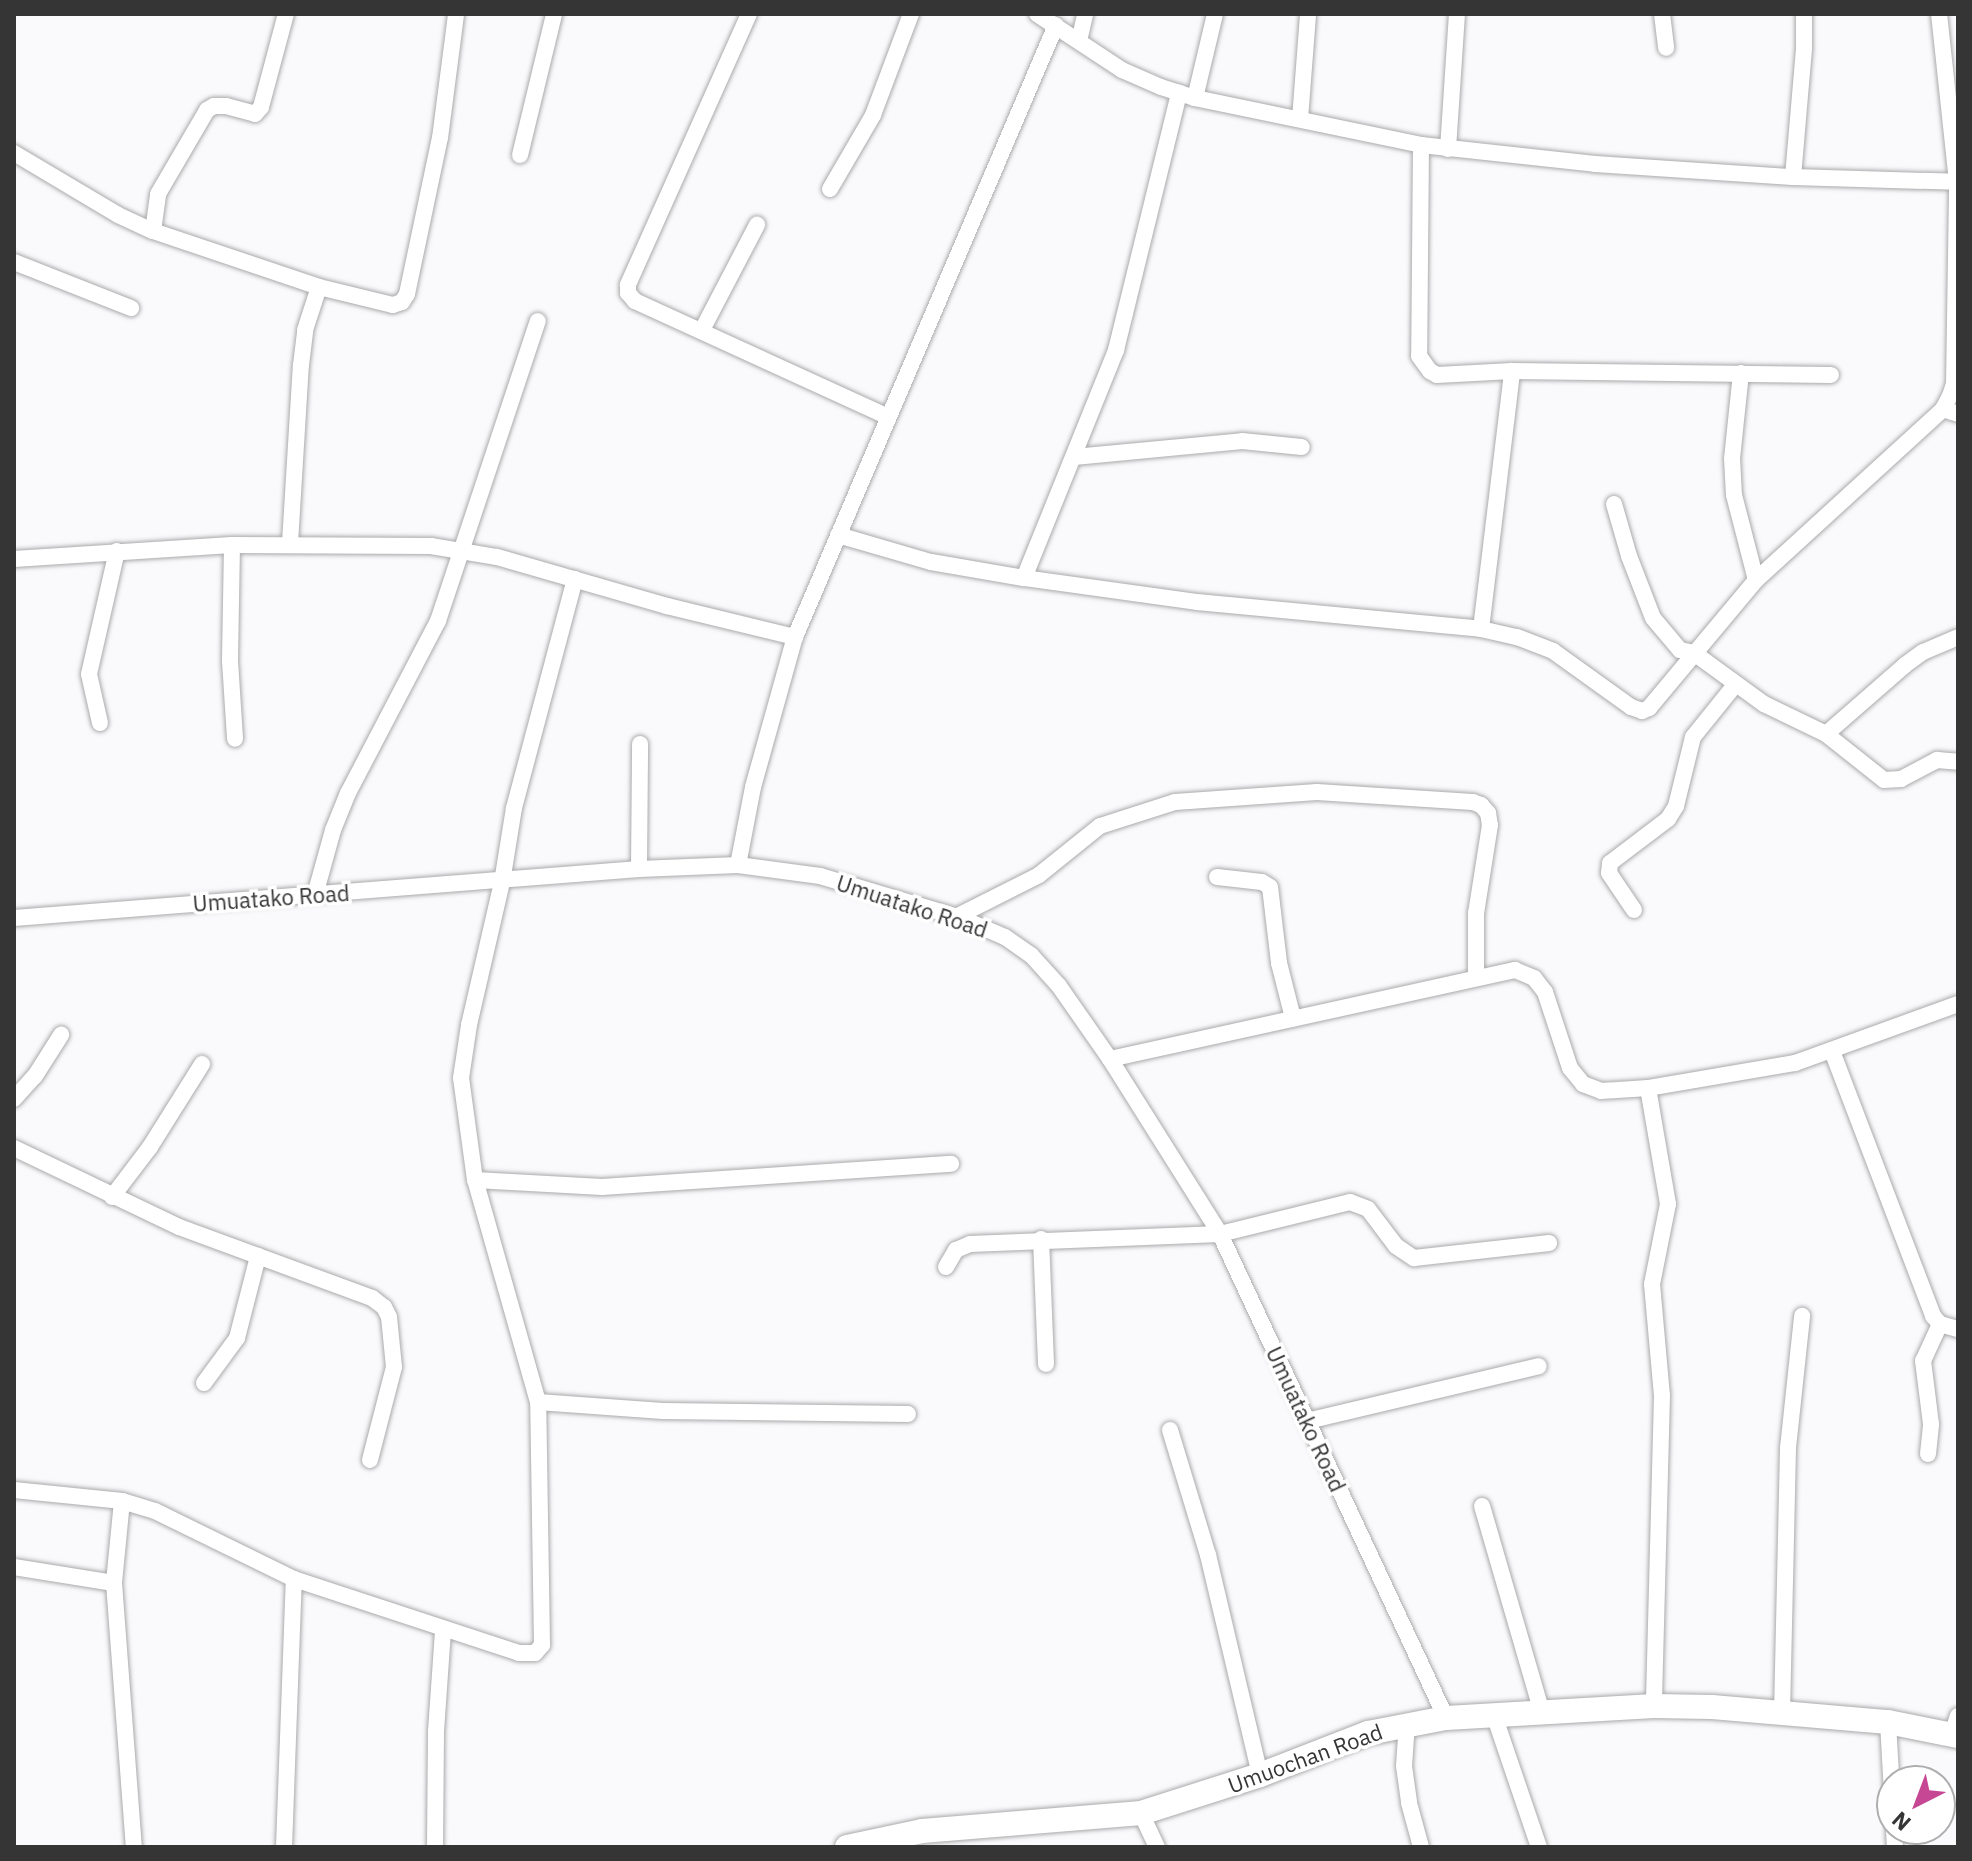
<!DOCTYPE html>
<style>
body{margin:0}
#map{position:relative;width:1972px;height:1861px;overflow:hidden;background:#fafafc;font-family:"IBM Plex Sans",sans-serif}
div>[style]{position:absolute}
.roads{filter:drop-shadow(0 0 2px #aaaaac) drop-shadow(0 0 2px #aaaaac)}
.street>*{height:16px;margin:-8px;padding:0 8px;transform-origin:8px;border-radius:8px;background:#fff}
.secondary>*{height:24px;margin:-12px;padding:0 12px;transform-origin:12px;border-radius:12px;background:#fff}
span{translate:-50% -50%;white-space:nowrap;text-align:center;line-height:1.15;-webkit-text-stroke:7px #fff;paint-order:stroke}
.street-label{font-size:22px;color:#353536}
.frame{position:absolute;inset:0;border:16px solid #353536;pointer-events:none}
.north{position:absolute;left:1876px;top:1765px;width:80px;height:80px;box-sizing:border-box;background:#fff;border:2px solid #aeaeaf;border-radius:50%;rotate:222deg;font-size:22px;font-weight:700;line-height:32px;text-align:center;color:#353536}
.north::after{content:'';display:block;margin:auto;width:28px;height:36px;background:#c64793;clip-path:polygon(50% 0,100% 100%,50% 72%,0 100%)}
</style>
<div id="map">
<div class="roads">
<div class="street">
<div style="left:749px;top:14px;width:297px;rotate:114.1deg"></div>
<div style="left:628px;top:285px;width:8px;rotate:90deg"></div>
<div style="left:628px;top:293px;width:11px;rotate:49deg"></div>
<div style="left:635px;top:301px;width:278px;rotate:24.6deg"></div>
<div style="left:1037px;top:14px;width:102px;rotate:33.4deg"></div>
<div style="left:1122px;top:70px;width:43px;rotate:23.6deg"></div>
<div style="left:1161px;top:87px;width:36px;rotate:18deg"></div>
<div style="left:1195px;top:98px;width:231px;rotate:11.7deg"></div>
<div style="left:1421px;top:145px;width:175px;rotate:6.2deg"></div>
<div style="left:1595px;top:164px;width:198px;rotate:3.8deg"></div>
<div style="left:1793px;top:177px;width:164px;rotate:1.7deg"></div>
<div style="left:1662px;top:14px;width:34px;rotate:83deg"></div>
<div style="left:1079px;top:41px;width:28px;rotate:-77deg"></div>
<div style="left:1195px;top:98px;width:86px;rotate:-76.6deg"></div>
<div style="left:1300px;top:119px;width:105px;rotate:-85.6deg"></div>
<div style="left:1421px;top:145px;width:211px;rotate:90.5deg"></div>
<div style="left:1419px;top:356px;width:19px;rotate:54deg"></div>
<div style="left:1430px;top:371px;width:8px;rotate:30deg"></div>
<div style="left:1437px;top:375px;width:75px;rotate:-3.1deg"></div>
<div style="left:1512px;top:371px;width:319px;rotate:0.7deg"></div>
<div style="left:1448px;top:149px;width:135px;rotate:-86.2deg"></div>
<div style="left:14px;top:153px;width:121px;rotate:30.8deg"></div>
<div style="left:118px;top:215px;width:38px;rotate:25deg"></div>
<div style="left:153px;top:231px;width:175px;rotate:18.6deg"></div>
<div style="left:319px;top:287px;width:76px;rotate:13.7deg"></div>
<div style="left:393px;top:305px;width:9px;rotate:-18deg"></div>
<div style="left:402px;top:302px;width:9px;rotate:-58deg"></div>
<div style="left:407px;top:294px;width:159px;rotate:-78.1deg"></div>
<div style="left:440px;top:138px;width:125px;rotate:-82.6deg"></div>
<div style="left:520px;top:155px;width:145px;rotate:-76.4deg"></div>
<div style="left:1793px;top:177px;width:129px;rotate:-85.1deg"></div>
<div style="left:1804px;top:48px;width:34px;rotate:-90deg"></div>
<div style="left:830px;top:189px;width:86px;rotate:-59.8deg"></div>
<div style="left:873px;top:115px;width:108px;rotate:-69.4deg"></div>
<div style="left:153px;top:231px;width:37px;rotate:-82deg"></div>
<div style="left:158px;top:194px;width:97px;rotate:-59.7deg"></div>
<div style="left:207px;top:110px;width:8px;rotate:-30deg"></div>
<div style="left:214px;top:106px;width:12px"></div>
<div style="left:226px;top:106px;width:30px;rotate:15deg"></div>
<div style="left:255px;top:114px;width:9px;rotate:-49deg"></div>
<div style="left:261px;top:107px;width:96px;rotate:-75deg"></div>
<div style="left:14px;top:262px;width:126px;rotate:21.5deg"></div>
<div style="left:702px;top:330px;width:119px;rotate:-62.4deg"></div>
<div style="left:1741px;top:373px;width:85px;rotate:96deg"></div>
<div style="left:1732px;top:458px;width:37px;rotate:87deg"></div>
<div style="left:1734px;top:495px;width:88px;rotate:75.5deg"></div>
<div style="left:1943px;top:409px;width:16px;rotate:18deg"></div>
<div style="left:1074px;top:457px;width:169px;rotate:-5.4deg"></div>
<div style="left:1242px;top:441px;width:60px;rotate:5.7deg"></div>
<div style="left:1614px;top:504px;width:54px;rotate:73.9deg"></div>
<div style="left:1629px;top:556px;width:66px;rotate:68.8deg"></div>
<div style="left:1653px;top:618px;width:42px;rotate:49.8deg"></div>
<div style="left:1680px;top:650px;width:14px;rotate:12deg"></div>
<div style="left:1694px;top:653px;width:87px;rotate:36.1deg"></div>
<div style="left:1764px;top:704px;width:69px;rotate:25.8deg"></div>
<div style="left:1826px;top:734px;width:74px;rotate:38.4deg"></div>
<div style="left:1884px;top:780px;width:17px;rotate:-3deg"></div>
<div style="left:1901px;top:779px;width:41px;rotate:-27.8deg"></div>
<div style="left:1937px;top:760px;width:21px;rotate:5deg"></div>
<div style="left:838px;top:535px;width:97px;rotate:16.2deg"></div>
<div style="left:931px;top:562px;width:94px;rotate:9.8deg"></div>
<div style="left:1024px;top:578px;width:175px;rotate:7.9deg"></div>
<div style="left:1197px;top:602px;width:285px;rotate:5.4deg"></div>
<div style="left:1481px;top:629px;width:37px;rotate:13deg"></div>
<div style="left:1517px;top:637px;width:39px;rotate:21deg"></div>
<div style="left:1553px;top:651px;width:96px;rotate:35.7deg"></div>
<div style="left:1631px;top:707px;width:12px;rotate:20deg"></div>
<div style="left:1642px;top:711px;width:8px;rotate:-23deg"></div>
<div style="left:1649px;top:708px;width:167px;rotate:-50.1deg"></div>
<div style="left:1756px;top:580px;width:253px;rotate:-42.4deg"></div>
<div style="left:1943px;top:409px;width:15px;rotate:-62deg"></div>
<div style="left:1950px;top:396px;width:13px;rotate:-72deg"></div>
<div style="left:1954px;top:384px;width:202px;rotate:-89.1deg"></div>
<div style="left:1957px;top:182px;width:169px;rotate:-96.1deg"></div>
<div style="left:290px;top:543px;width:178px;rotate:-86.5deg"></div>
<div style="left:301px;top:365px;width:35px;rotate:-83deg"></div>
<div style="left:305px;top:330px;width:45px;rotate:-72deg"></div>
<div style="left:232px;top:545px;width:116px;rotate:91deg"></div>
<div style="left:230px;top:661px;width:78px;rotate:86.3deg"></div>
<div style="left:14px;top:559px;width:218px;rotate:-3.7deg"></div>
<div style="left:232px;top:545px;width:199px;rotate:0.3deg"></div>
<div style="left:431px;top:546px;width:67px;rotate:9.5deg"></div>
<div style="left:497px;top:557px;width:177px;rotate:16.1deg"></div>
<div style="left:667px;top:606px;width:132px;rotate:13.6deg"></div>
<div style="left:1024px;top:578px;width:246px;rotate:-68deg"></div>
<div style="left:1116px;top:350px;width:265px;rotate:-76.2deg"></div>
<div style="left:1481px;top:629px;width:260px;rotate:-83.1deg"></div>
<div style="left:100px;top:723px;width:50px;rotate:-102.7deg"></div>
<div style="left:89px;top:674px;width:126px;rotate:-77.2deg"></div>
<div style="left:1826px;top:734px;width:105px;rotate:-41.1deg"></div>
<div style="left:1905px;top:665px;width:22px;rotate:-36deg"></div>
<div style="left:1923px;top:652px;width:38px;rotate:-23deg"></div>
<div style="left:738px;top:865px;width:79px;rotate:-79.1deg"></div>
<div style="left:753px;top:787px;width:156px;rotate:-74.4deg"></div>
<div style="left:795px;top:637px;width:665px;rotate:-66.9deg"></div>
<div style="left:639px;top:869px;width:125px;rotate:-89.5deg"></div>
<div style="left:1217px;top:877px;width:45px;rotate:6.3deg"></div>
<div style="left:1262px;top:882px;width:9px;rotate:32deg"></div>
<div style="left:1270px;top:887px;width:77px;rotate:83.2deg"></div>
<div style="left:1279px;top:963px;width:57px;rotate:75.7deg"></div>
<div style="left:315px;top:895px;width:67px;rotate:-74.5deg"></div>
<div style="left:333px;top:830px;width:40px;rotate:-68deg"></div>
<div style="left:348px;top:793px;width:194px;rotate:-62.4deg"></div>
<div style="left:438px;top:621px;width:316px;rotate:-71.6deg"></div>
<div style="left:1634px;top:910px;width:45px;rotate:-124deg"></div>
<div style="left:1609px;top:873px;width:10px;rotate:-84deg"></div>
<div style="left:1610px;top:863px;width:73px;rotate:-37.2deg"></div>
<div style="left:1668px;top:819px;width:15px;rotate:-58deg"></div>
<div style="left:1676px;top:806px;width:71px;rotate:-76.2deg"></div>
<div style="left:1693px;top:737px;width:67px;rotate:-51.1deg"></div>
<div style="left:956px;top:917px;width:93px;rotate:-26.8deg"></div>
<div style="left:1039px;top:875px;width:78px;rotate:-38.8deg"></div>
<div style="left:1100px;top:826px;width:79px;rotate:-17.7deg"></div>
<div style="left:1175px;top:802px;width:142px;rotate:-4deg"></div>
<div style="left:1317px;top:792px;width:156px;rotate:3.7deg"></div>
<div style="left:1473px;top:802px;width:9px;rotate:21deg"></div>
<div style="left:1481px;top:805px;width:11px;rotate:49deg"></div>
<div style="left:1488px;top:813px;width:12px;rotate:81deg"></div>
<div style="left:1490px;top:825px;width:89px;rotate:99deg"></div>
<div style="left:1476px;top:913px;width:63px;rotate:90deg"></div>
<div style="left:14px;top:918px;width:627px;rotate:-4.48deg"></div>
<div style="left:639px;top:869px;width:99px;rotate:-2.3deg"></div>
<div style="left:738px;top:865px;width:83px;rotate:7.6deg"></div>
<div style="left:820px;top:876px;width:147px;rotate:16.6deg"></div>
<div style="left:961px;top:918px;width:48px;rotate:23.4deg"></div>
<div style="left:1005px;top:937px;width:32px;rotate:35deg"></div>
<div style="left:1031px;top:955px;width:42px;rotate:47.9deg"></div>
<div style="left:1059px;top:986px;width:89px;rotate:55.1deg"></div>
<div style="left:1110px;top:1059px;width:207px;rotate:57.8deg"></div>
<div style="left:1220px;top:1234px;width:534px;rotate:64.97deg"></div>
<div style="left:1832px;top:1051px;width:284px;rotate:69.1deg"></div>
<div style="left:1933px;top:1316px;width:11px;rotate:49deg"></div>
<div style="left:1940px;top:1324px;width:19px;rotate:16deg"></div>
<div style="left:1110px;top:1059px;width:415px;rotate:-12.4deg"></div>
<div style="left:1515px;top:970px;width:21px;rotate:23deg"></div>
<div style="left:1534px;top:978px;width:18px;rotate:52deg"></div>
<div style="left:1545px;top:992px;width:80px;rotate:71.8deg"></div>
<div style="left:1570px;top:1068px;width:21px;rotate:51deg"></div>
<div style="left:1583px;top:1084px;width:19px;rotate:21deg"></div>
<div style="left:1601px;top:1091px;width:47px;rotate:-3.7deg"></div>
<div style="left:1648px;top:1088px;width:149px;rotate:-9.7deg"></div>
<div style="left:1795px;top:1063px;width:173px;rotate:-19.9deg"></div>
<div style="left:1648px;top:1088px;width:118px;rotate:80.2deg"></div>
<div style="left:1668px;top:1204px;width:82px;rotate:101.3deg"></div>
<div style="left:1652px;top:1284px;width:111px;rotate:84.9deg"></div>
<div style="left:1662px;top:1395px;width:311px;rotate:91.5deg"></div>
<div style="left:14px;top:1099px;width:31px;rotate:-48deg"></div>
<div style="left:35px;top:1076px;width:49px;rotate:-57.6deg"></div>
<div style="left:14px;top:1148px;width:183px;rotate:25.6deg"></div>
<div style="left:179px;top:1227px;width:206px;rotate:20.2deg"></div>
<div style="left:372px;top:1298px;width:15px;rotate:37deg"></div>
<div style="left:384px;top:1307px;width:11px;rotate:63deg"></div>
<div style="left:389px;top:1317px;width:50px;rotate:84.3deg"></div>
<div style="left:394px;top:1367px;width:96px;rotate:104.5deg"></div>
<div style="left:475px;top:1180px;width:127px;rotate:3.2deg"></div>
<div style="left:602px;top:1187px;width:350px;rotate:-3.8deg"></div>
<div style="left:112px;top:1197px;width:63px;rotate:-52.8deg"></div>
<div style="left:150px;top:1147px;width:98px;rotate:-57.9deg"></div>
<div style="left:1041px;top:1239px;width:125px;rotate:87.7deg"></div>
<div style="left:946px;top:1267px;width:20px;rotate:-60deg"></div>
<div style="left:956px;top:1250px;width:15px;rotate:-23deg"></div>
<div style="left:970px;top:1244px;width:250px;rotate:-2.3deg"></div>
<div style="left:1220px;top:1234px;width:134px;rotate:-13.8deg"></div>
<div style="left:1350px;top:1202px;width:19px;rotate:21deg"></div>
<div style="left:1368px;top:1209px;width:46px;rotate:52.9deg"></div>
<div style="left:1396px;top:1246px;width:22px;rotate:34deg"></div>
<div style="left:1414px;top:1258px;width:136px;rotate:-6.3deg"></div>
<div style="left:204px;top:1383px;width:56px;rotate:-53.7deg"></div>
<div style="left:237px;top:1338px;width:85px;rotate:-75.6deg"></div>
<div style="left:538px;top:1402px;width:125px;rotate:4.1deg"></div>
<div style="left:663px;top:1411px;width:245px;rotate:0.7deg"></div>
<div style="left:1307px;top:1421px;width:238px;rotate:-13.3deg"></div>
<div style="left:1170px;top:1430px;width:131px;rotate:73.1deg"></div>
<div style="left:1208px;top:1555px;width:226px;rotate:76.7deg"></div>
<div style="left:1928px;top:1454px;width:30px;rotate:-84deg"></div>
<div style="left:1931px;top:1424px;width:64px;rotate:-97.2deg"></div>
<div style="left:1923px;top:1361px;width:41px;rotate:-65.3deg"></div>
<div style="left:14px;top:1490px;width:109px;rotate:5.8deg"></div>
<div style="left:122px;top:1501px;width:34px;rotate:17deg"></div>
<div style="left:155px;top:1511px;width:155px;rotate:26.1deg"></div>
<div style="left:294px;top:1579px;width:237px;rotate:18.2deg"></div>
<div style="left:519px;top:1653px;width:16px"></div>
<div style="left:535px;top:1653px;width:11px;rotate:-49deg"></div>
<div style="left:542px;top:1645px;width:243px;rotate:-90.9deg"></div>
<div style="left:538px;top:1402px;width:231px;rotate:-105.8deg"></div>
<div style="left:475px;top:1180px;width:103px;rotate:-97.8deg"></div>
<div style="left:461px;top:1078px;width:54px;rotate:-81.4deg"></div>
<div style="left:469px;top:1025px;width:147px;rotate:-77deg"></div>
<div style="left:502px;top:882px;width:75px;rotate:-80.8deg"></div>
<div style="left:514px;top:808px;width:237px;rotate:-75.1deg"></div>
<div style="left:122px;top:1501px;width:82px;rotate:95.6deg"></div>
<div style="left:114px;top:1583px;width:265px;rotate:85.7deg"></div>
<div style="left:1482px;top:1506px;width:216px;rotate:73.8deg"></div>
<div style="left:14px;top:1567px;width:101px;rotate:9.1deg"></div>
<div style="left:1782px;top:1713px;width:265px;rotate:-88.7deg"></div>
<div style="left:1788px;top:1448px;width:133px;rotate:-83.9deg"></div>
<div style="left:1494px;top:1715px;width:139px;rotate:71.2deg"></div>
<div style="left:1888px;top:1722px;width:72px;rotate:86.8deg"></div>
<div style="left:1407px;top:1723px;width:43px;rotate:94deg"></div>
<div style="left:1404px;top:1766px;width:37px;rotate:82deg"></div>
<div style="left:1409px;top:1803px;width:46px;rotate:74.7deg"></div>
<div style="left:1952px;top:1734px;width:19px;rotate:-72deg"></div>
<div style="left:1141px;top:1813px;width:38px;rotate:65deg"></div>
<div style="left:1894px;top:1829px;width:18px;rotate:87deg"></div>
<div style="left:284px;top:1847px;width:268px;rotate:-87.9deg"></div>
<div style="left:435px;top:1847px;width:116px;rotate:-89.5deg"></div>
<div style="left:436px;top:1731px;width:101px;rotate:-86deg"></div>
</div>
<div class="secondary">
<div style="left:847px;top:1847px;width:77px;rotate:-12deg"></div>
<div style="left:922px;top:1831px;width:220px;rotate:-4.7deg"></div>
<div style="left:1141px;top:1813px;width:125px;rotate:-17.7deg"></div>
<div style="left:1260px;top:1775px;width:116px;rotate:-21.3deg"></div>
<div style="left:1368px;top:1733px;width:79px;rotate:-10.9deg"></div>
<div style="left:1446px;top:1718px;width:208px;rotate:-3.3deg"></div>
<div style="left:1654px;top:1706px;width:58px;rotate:1deg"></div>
<div style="left:1712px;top:1707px;width:177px;rotate:4.9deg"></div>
<div style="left:1888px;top:1722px;width:71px;rotate:11.3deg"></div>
</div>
</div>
<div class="street-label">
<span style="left:271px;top:898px;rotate:-4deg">Umuatako Road</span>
<span style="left:912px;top:906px;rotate:18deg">Umuatako Road</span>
<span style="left:1306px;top:1419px;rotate:65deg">Umuatako Road</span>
<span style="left:1305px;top:1758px;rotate:-20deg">Umuochan Road</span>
</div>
<div class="frame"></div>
<div class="north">N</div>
</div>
